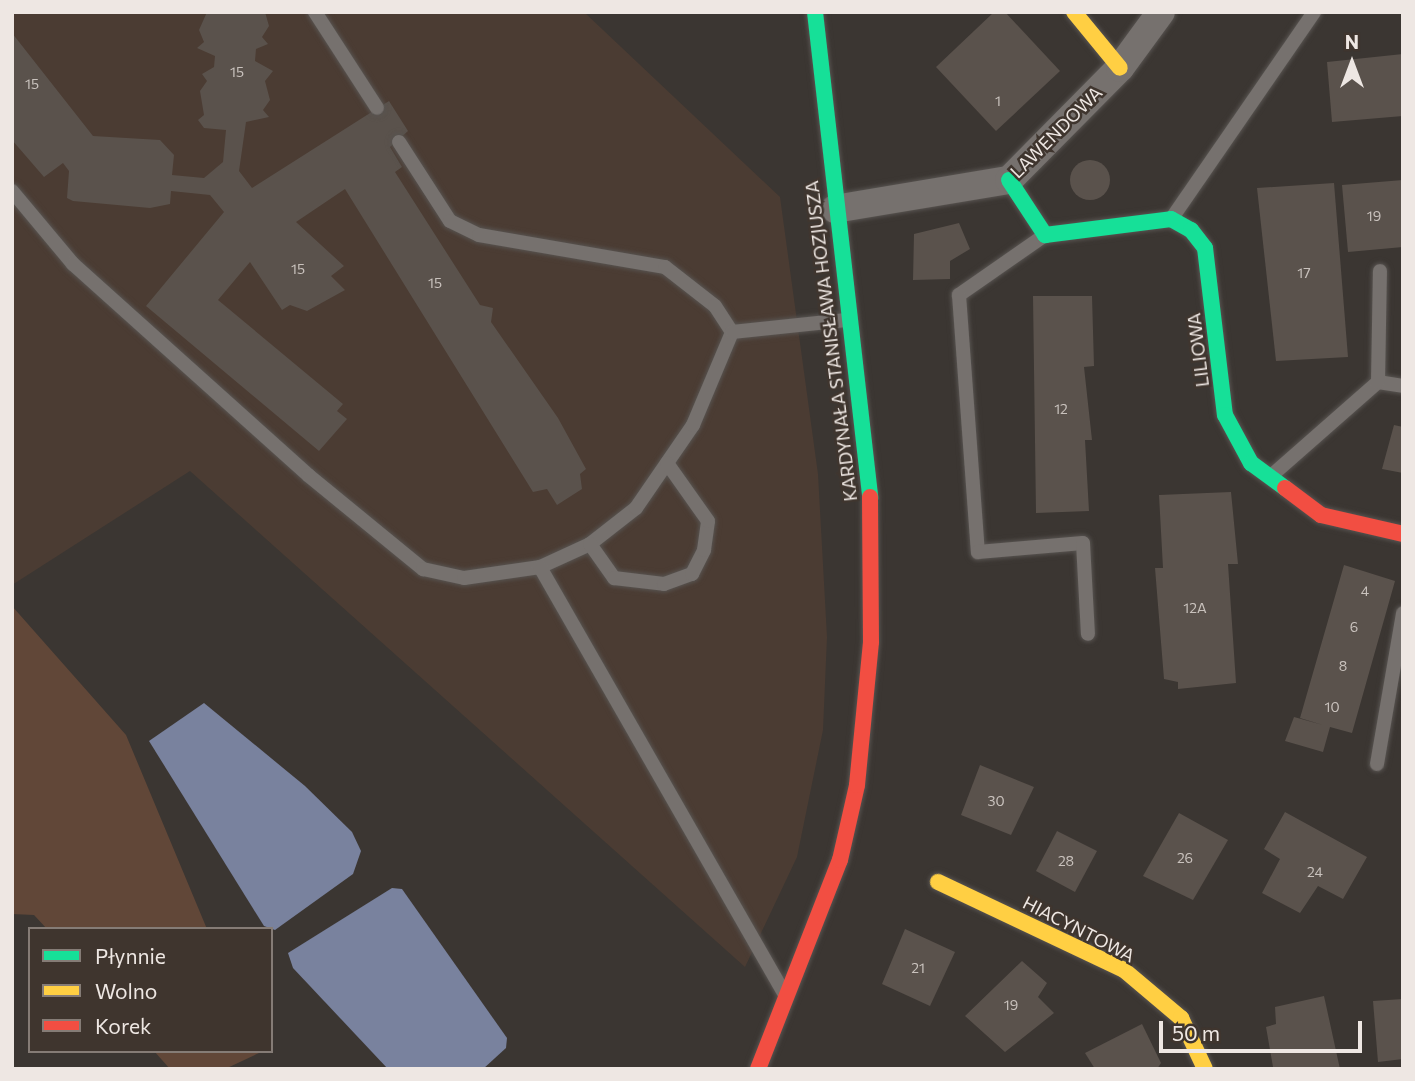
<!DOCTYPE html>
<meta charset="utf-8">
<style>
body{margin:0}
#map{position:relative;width:1415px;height:1081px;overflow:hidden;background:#3b3632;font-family:Commissioner,sans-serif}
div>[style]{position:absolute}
.built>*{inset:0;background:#4b3c33}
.green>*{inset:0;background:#614738}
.water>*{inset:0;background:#79829e}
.building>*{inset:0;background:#5a524c}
.round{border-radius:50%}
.roads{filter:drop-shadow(0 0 2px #575350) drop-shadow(0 0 2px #575350)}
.lane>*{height:14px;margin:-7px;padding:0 7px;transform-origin:7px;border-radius:7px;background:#76716e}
.street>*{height:28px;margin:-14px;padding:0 14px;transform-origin:14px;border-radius:14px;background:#76716e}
.fast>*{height:16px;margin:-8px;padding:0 8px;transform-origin:8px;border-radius:8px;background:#16e098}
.slow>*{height:16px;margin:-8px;padding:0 8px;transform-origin:8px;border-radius:8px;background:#ffcf43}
.jam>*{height:16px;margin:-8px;padding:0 8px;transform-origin:8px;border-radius:8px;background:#f24e42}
span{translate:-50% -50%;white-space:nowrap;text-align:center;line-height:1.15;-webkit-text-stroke:5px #3f352e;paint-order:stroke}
.number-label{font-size:14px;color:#c9c2bd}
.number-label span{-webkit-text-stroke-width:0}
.street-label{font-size:18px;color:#eee7e3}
.frame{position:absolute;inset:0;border:14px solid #eee7e3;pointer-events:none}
.legend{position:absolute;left:28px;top:927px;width:245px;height:126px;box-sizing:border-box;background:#3f352e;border:2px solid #857c76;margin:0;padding:9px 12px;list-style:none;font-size:21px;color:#eee7e3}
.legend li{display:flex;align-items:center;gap:14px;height:35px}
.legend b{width:35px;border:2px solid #857c76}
.north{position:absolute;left:1317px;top:28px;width:70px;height:70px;-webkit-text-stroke:5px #3f352e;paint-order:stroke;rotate:0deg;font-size:19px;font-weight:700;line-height:28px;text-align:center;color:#eee7e3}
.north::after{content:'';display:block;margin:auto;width:24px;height:32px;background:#eee7e3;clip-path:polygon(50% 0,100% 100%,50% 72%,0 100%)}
.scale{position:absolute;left:1159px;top:1021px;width:203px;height:32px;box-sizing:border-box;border:4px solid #eee7e3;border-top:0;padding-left:9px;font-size:21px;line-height:24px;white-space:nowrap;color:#eee7e3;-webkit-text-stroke:5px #3f352e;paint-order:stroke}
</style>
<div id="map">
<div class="built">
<div style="clip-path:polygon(12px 12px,584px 12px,780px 197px,818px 474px,827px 637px,823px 730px,797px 857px,745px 967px,190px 471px,12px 585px)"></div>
</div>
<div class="green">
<div style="clip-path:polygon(12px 606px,126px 735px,207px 929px,47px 929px,34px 915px,12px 914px)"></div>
<div style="clip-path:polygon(154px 1051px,258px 1051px,259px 1053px,225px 1069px,170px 1069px)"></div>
</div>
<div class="water">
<div style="clip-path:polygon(204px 703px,305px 786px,352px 832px,361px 851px,353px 874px,275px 930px,264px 926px,149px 741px)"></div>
<div style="clip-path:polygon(392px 888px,402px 889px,507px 1038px,506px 1048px,483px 1069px,388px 1069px,293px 968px,288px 953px)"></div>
</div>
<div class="building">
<div style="clip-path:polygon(207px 12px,265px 12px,269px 26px,262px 37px,268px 44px,256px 49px,255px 61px,273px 71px,265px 81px,270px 100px,263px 110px,269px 117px,246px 122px,239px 171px,252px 188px,389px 101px,408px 131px,390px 147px,402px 167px,395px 172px,480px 305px,493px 308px,491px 322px,558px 418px,586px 469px,580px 474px,582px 489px,557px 505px,547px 489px,533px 492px,345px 189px,296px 222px,344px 266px,331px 276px,345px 290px,307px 311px,290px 305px,282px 310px,250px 262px,218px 300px,343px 404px,337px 411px,347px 419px,319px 451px,146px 306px,224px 212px,210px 195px,171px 191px,170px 204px,150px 208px,73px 201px,67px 198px,69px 171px,63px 163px,44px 177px,12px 140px,12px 33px,93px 136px,160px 140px,174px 155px,172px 175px,204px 178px,223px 162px,226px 130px,204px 128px,198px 120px,204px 115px,200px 91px,207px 81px,202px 74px,214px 67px,215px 56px,197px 48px,204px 42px,199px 30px)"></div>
<div style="clip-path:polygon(994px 12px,1005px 12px,1060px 71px,996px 131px,936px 67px)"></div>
<div style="clip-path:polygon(1403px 54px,1403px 116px,1332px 122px,1327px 62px)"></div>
<div class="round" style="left:1070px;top:160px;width:40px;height:40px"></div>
<div style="clip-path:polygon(1403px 180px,1403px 247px,1348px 252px,1342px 185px)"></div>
<div style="clip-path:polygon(1334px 183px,1348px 357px,1276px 361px,1257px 188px)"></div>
<div style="clip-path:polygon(959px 223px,970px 249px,950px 261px,950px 279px,913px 280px,914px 234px)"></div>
<div style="clip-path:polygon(1033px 296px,1092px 296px,1094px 366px,1084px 367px,1092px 440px,1085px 440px,1089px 511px,1036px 513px)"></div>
<div style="clip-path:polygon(1394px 425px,1403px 427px,1403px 473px,1382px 469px)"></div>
<div style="clip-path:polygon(1231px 492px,1238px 564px,1228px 564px,1236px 683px,1178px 689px,1178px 682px,1164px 679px,1155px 568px,1163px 568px,1159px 495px)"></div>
<div style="clip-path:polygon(1344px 565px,1395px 581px,1352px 733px,1330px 727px,1323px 752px,1285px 741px,1294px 717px,1323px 725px,1300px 718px)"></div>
<div style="clip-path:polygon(980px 765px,1034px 787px,1011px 835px,961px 815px)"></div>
<div style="clip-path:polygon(1285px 812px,1367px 857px,1343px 899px,1318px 886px,1300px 913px,1262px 893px,1280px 859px,1264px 849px)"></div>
<div style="clip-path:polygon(1179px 813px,1228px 840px,1193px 900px,1143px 876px)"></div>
<div style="clip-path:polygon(1057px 831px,1097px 851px,1075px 892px,1036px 871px)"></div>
<div style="clip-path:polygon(905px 929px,955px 952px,930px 1006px,882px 984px)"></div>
<div style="clip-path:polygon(1022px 961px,1047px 983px,1038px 997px,1054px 1013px,1005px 1052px,965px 1016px)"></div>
<div style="clip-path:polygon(1324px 996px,1340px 1069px,1273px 1067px,1266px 1027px,1276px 1024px,1275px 1007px)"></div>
<div style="clip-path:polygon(1403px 999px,1403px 1059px,1378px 1062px,1373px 1001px)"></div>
<div style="clip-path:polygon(1142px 1024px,1161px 1063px,1157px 1069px,1095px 1069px,1085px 1053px)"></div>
</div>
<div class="roads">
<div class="lane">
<div style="left:315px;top:12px;width:114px;rotate:57.1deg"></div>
<div style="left:399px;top:142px;width:94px;rotate:57.2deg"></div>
<div style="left:450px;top:221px;width:32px;rotate:26deg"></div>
<div style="left:479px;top:235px;width:189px;rotate:9.8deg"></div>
<div style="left:665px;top:267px;width:63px;rotate:38deg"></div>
<div style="left:715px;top:306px;width:31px;rotate:57deg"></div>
<div style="left:12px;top:191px;width:95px;rotate:50.1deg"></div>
<div style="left:73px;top:264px;width:316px;rotate:41.9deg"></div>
<div style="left:308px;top:475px;width:149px;rotate:39.3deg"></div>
<div style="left:423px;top:569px;width:42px;rotate:12.4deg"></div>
<div style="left:464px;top:578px;width:77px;rotate:-8.2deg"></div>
<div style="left:540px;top:567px;width:55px;rotate:-24.7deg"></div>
<div style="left:590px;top:544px;width:58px;rotate:-38deg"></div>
<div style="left:636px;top:508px;width:101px;rotate:-55.5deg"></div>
<div style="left:693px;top:425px;width:101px;rotate:-67.2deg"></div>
<div style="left:732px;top:332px;width:115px;rotate:-6deg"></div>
<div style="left:1172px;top:218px;width:250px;rotate:-55.4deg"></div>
<div style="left:1045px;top:235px;width:105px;rotate:145.1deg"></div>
<div style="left:959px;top:295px;width:258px;rotate:85.8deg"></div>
<div style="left:978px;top:552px;width:105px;rotate:-4.9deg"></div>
<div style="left:1083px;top:543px;width:91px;rotate:86.9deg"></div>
<div style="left:1378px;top:382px;width:25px;rotate:9deg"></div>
<div style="left:1271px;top:476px;width:142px;rotate:-41.3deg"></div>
<div style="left:1378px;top:382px;width:111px;rotate:-89deg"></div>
<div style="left:590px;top:544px;width:42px;rotate:54.8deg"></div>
<div style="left:614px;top:578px;width:50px;rotate:6.8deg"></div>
<div style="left:664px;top:584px;width:30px;rotate:-20deg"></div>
<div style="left:692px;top:574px;width:27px;rotate:-63deg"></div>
<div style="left:704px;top:550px;width:29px;rotate:-82deg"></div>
<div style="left:708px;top:521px;width:71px;rotate:-125.3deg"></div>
<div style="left:540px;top:567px;width:490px;rotate:60.2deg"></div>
<div style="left:1377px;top:764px;width:153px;rotate:-80.2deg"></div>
</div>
<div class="street">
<div style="left:835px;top:209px;width:176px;rotate:-9.5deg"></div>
<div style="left:1009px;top:180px;width:158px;rotate:-45.3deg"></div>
<div style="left:1120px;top:68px;width:69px;rotate:-53.8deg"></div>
</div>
<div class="fast">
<div style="left:815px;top:12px;width:488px;rotate:83.5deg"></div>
<div style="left:1009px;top:180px;width:66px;rotate:56.8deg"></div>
<div style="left:1045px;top:235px;width:127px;rotate:-7.2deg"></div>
<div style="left:1171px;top:219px;width:23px;rotate:29deg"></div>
<div style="left:1191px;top:230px;width:23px;rotate:52deg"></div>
<div style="left:1205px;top:248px;width:168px;rotate:83.2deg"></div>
<div style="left:1225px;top:415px;width:55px;rotate:61.6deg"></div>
<div style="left:1251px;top:463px;width:42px;rotate:36.3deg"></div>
</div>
<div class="slow">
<div style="left:1074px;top:12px;width:72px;rotate:50.6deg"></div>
<div style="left:938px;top:882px;width:206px;rotate:25.3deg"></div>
<div style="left:1124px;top:970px;width:75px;rotate:40.1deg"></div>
<div style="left:1181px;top:1018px;width:56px;rotate:64.8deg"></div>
</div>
<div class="jam">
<div style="left:1285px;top:488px;width:45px;rotate:36.9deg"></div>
<div style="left:1321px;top:515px;width:84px;rotate:13deg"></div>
<div style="left:758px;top:1069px;width:225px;rotate:-68.6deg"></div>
<div style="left:840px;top:860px;width:77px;rotate:-77.2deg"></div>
<div style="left:857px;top:785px;width:144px;rotate:-84.4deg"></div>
<div style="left:871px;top:642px;width:145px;rotate:-90.4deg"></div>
</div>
</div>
<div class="number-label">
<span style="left:237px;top:72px">15</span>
<span style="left:32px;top:84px">15</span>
<span style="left:998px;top:101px">1</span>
<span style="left:1374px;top:216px">19</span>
<span style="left:298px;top:269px">15</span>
<span style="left:1304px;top:273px">17</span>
<span style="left:435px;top:283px">15</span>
<span style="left:1061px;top:409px">12</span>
<span style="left:1365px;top:591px">4</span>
<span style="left:1195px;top:608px">12A</span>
<span style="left:1354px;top:627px">6</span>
<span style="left:1343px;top:666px">8</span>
<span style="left:1332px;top:707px">10</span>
<span style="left:996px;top:801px">30</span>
<span style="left:1185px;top:858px">26</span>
<span style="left:1066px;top:861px">28</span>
<span style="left:1315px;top:872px">24</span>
<span style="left:918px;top:968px">21</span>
<span style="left:1011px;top:1005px">19</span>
</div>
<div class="street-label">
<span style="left:1056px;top:132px;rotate:-45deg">LAWENDOWA</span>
<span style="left:831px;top:341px;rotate:-97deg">KARDYNAŁA STANISŁAWA HOZJUSZA</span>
<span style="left:1198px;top:350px;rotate:-97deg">LILIOWA</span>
<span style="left:1079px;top:929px;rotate:27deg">HIACYNTOWA</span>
</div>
<div class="frame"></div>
<ul class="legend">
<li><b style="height:9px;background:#16e098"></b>Płynnie</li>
<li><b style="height:9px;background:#ffcf43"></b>Wolno</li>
<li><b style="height:9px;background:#f24e42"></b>Korek</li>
</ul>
<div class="north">N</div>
<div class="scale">50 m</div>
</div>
